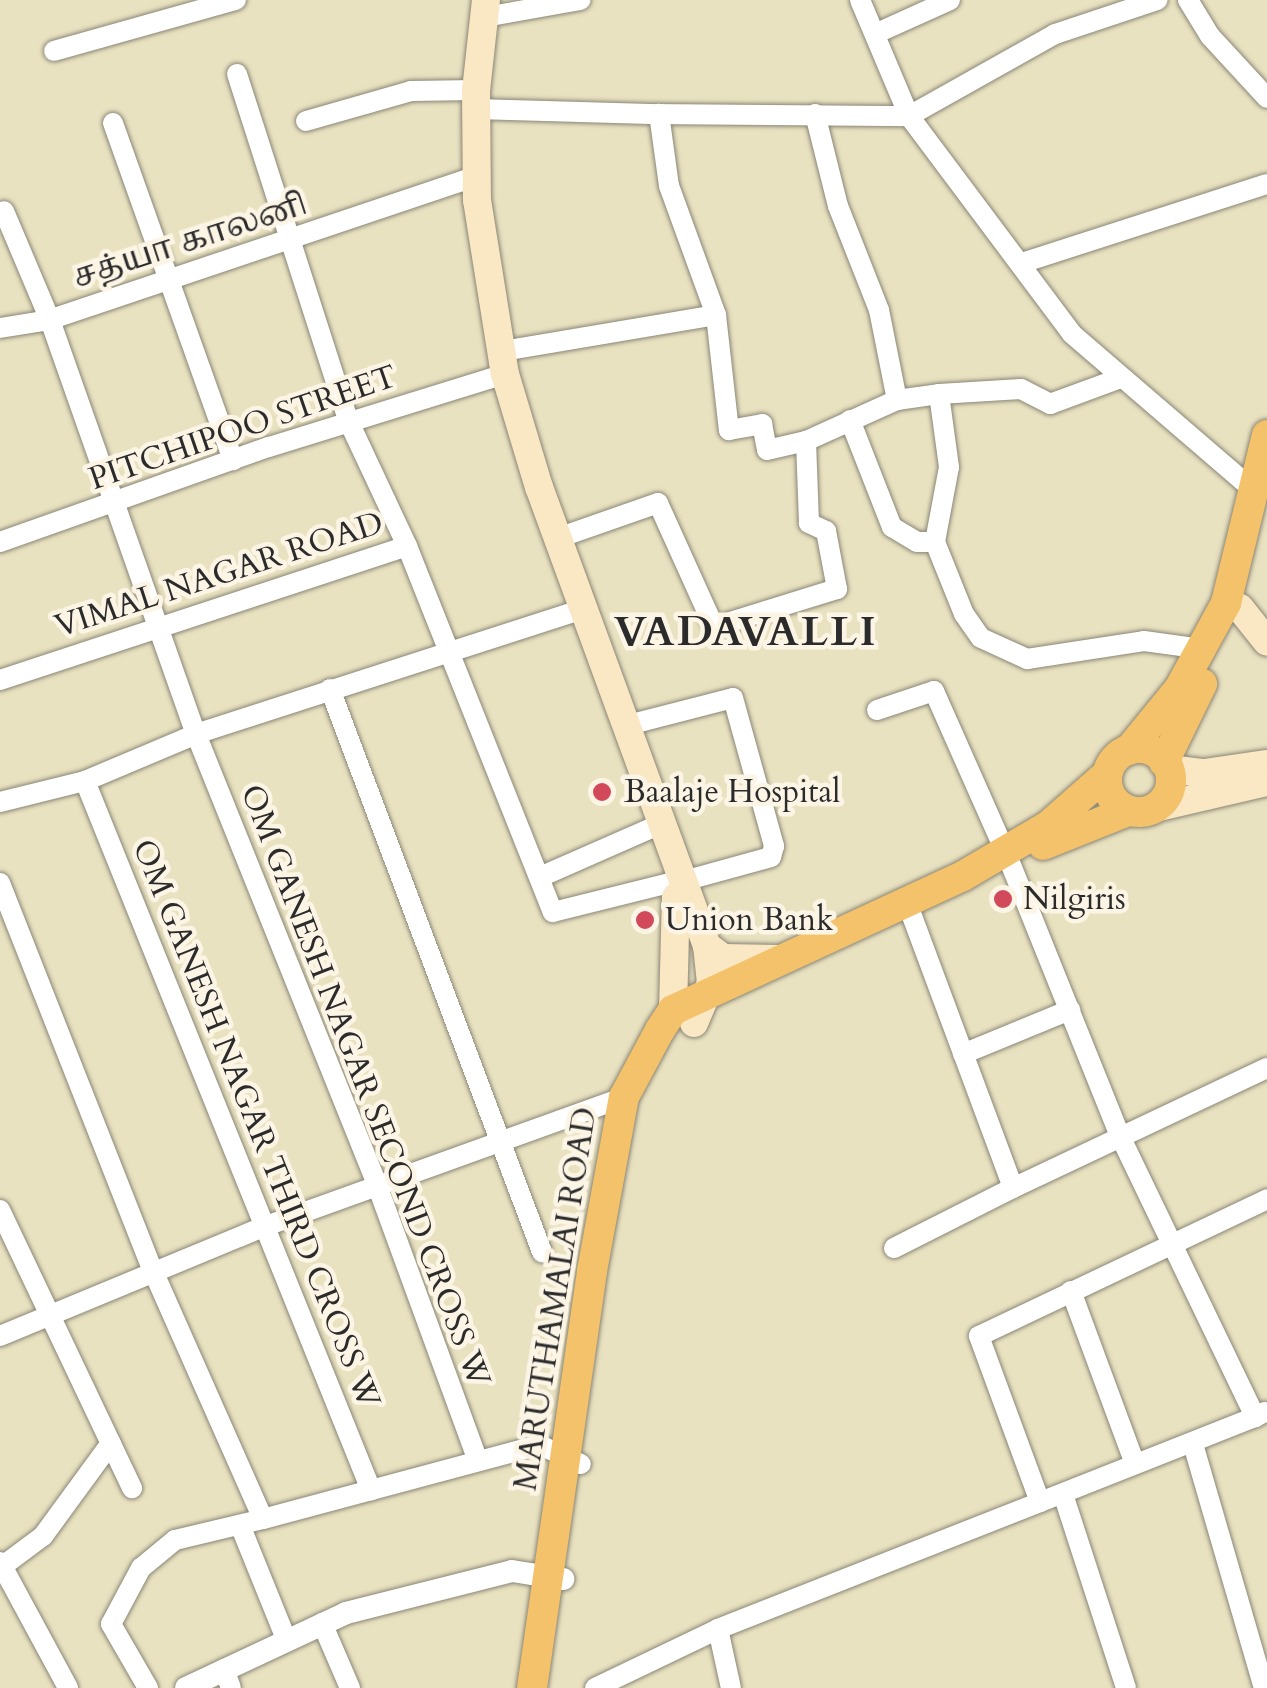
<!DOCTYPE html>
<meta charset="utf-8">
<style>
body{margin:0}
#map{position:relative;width:1267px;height:1688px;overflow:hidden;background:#e9e2c1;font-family:Cardo,"Noto Serif Tamil",serif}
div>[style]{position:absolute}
.roads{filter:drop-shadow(0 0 2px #8a8676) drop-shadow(0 0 2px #8a8676)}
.minor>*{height:20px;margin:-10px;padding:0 10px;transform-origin:10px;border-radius:10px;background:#fff}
.tertiary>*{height:22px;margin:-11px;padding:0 11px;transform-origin:11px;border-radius:11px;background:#fff}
.secondary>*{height:28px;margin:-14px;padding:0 14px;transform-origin:14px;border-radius:14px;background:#fae7c3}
.primary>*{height:30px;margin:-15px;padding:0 15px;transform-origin:15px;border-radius:15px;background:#f3c26a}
.primary>.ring{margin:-15px;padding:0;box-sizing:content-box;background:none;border:30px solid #f3c26a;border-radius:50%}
.dots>*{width:28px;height:28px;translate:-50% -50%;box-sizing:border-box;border:5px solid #fcf5e5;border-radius:50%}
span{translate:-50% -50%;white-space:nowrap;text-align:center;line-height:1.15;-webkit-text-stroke:9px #fcf5e5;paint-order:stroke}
.street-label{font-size:32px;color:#2b2b2b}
.poi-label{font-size:32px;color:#2b2b2b}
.left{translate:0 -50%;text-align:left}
.district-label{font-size:42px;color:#2b2b2b;font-weight:700;letter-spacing:2.5px}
</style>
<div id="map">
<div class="roads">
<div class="minor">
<div style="left:860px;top:0;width:126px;rotate:67.1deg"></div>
<div style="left:909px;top:116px;width:272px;rotate:53.2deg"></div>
<div style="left:1072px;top:334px;width:243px;rotate:40.7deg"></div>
<div style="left:1188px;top:0;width:42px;rotate:58.6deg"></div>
<div style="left:1210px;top:36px;width:84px;rotate:47.4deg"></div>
<div style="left:485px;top:17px;width:97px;rotate:-10.1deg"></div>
<div style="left:877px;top:33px;width:80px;rotate:-24.3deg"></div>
<div style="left:54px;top:51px;width:189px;rotate:-15.7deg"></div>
<div style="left:237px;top:74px;width:366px;rotate:72.2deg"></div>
<div style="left:349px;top:422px;width:137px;rotate:64.9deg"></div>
<div style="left:475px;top:109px;width:184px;rotate:1.6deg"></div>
<div style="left:815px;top:114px;width:95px;rotate:76deg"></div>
<div style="left:838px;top:206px;width:112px;rotate:68.5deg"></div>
<div style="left:879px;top:310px;width:92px;rotate:78.7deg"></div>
<div style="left:306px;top:121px;width:109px;rotate:-15.9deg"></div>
<div style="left:411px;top:91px;width:65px;rotate:-0.9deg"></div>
<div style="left:113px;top:123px;width:358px;rotate:70.4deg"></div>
<div style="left:477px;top:176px;width:451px;rotate:161.4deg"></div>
<div style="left:50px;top:320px;width:439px;rotate:70.6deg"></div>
<div style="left:196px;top:734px;width:486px;rotate:68.1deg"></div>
<div style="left:377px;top:1185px;width:292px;rotate:69.9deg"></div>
<div style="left:1022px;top:263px;width:257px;rotate:-17.9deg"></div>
<div style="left:716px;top:315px;width:116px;rotate:83.6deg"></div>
<div style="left:729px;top:430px;width:34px;rotate:-10deg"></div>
<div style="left:762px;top:424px;width:26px;rotate:79deg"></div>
<div style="left:767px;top:450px;width:40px;rotate:-13deg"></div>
<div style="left:0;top:328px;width:51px;rotate:-9.1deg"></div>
<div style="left:50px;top:320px;width:118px;rotate:-112.9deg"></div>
<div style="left:503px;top:351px;width:216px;rotate:-9.6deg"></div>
<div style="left:716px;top:315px;width:137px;rotate:-110deg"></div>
<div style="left:669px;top:186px;width:73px;rotate:-97.9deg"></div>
<div style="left:659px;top:114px;width:250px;rotate:0.5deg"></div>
<div style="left:909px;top:116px;width:167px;rotate:-29.3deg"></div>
<div style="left:1055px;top:34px;width:108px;rotate:-18.4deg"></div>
<div style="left:939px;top:394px;width:82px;rotate:-3.5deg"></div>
<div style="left:1021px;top:389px;width:33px;rotate:27deg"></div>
<div style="left:1050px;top:404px;width:72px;rotate:-20.2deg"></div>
<div style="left:850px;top:420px;width:115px;rotate:68.6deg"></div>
<div style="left:892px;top:527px;width:29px;rotate:31deg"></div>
<div style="left:917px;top:542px;width:18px"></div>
<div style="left:558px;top:538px;width:106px;rotate:-19.3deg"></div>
<div style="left:658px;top:503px;width:136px;rotate:65.7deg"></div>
<div style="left:714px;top:627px;width:129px;rotate:-17.2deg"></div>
<div style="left:837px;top:589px;width:59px;rotate:-100.7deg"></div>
<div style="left:826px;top:531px;width:19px;rotate:-155deg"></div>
<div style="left:809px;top:523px;width:82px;rotate:-92.1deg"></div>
<div style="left:806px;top:441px;width:100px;rotate:-24.3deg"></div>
<div style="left:897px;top:400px;width:42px;rotate:-8.1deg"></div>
<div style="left:939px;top:394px;width:74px;rotate:82.2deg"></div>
<div style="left:949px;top:467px;width:76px;rotate:100.6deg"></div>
<div style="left:935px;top:542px;width:78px;rotate:68.1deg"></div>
<div style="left:964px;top:614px;width:29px;rotate:55deg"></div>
<div style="left:981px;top:638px;width:51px;rotate:24.5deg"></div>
<div style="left:1027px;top:659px;width:118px;rotate:-8.7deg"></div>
<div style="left:1144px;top:641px;width:60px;rotate:7.7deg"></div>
<div style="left:0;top:542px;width:285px;rotate:-19.5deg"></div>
<div style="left:269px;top:447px;width:247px;rotate:-17.2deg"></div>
<div style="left:0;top:680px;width:428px;rotate:-18.2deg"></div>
<div style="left:407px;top:546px;width:394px;rotate:68.3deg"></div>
<div style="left:553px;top:912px;width:124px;rotate:-14deg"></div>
<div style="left:330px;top:689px;width:602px;rotate:69.37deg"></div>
<div style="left:877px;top:710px;width:60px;rotate:-18.4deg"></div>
<div style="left:934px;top:691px;width:175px;rotate:66.1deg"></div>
<div style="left:628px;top:725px;width:108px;rotate:-14.4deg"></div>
<div style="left:733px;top:698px;width:154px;rotate:74.5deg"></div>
<div style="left:774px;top:846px;width:11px;rotate:105deg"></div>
<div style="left:771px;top:857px;width:90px;rotate:164.6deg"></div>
<div style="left:85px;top:781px;width:765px;rotate:68.03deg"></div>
<div style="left:0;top:802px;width:88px;rotate:-13.9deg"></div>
<div style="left:85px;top:781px;width:121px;rotate:-22.9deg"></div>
<div style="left:196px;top:734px;width:409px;rotate:-17.9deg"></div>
<div style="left:1011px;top:865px;width:294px;rotate:68.1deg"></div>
<div style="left:1121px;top:1138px;width:310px;rotate:64.3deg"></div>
<div style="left:1255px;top:1417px;width:11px;rotate:-27deg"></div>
<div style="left:540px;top:877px;width:132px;rotate:-23.7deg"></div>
<div style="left:0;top:883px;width:419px;rotate:68.5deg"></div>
<div style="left:154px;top:1273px;width:269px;rotate:66.1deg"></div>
<div style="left:263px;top:1519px;width:287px;rotate:-15deg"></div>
<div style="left:540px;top:1445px;width:45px;rotate:24.9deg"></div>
<div style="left:912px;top:916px;width:290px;rotate:69.6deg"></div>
<div style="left:1013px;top:1188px;width:281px;rotate:-25.3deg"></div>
<div style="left:963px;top:1054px;width:116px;rotate:-22.4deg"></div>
<div style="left:0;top:1210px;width:308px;rotate:64.6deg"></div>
<div style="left:894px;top:1248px;width:133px;rotate:-26.8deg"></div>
<div style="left:1071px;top:1291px;width:184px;rotate:69.7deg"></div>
<div style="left:0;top:1336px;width:288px;rotate:-22.5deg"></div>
<div style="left:266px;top:1226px;width:381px;rotate:-19.8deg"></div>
<div style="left:1255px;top:1417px;width:231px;rotate:158.4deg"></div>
<div style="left:1040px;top:1502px;width:177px;rotate:-110.2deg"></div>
<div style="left:979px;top:1336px;width:319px;rotate:-25.4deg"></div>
<div style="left:1193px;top:1444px;width:254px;rotate:73.8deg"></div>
<div style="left:1063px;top:1494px;width:204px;rotate:72deg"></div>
<div style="left:240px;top:1525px;width:123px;rotate:68deg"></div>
<div style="left:0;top:1562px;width:143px;rotate:61.6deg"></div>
<div style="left:0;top:1568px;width:54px;rotate:-36.7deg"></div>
<div style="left:43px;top:1536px;width:115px;rotate:-53.8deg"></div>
<div style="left:322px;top:1623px;width:71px;rotate:66.7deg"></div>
<div style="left:718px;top:1629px;width:60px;rotate:77.6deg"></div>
<div style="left:224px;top:1669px;width:20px;rotate:70deg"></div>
<div style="left:148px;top:1688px;width:74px;rotate:-120deg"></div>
<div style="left:111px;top:1624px;width:64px;rotate:-61.8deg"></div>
<div style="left:141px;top:1568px;width:44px;rotate:-39.5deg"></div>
<div style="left:175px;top:1540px;width:90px;rotate:-13.4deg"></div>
<div style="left:595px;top:1688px;width:136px;rotate:-25.6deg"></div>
<div style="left:718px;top:1629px;width:346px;rotate:-21.5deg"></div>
</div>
<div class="tertiary">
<div style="left:186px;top:1688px;width:177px;rotate:-25.1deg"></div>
<div style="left:346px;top:1613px;width:171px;rotate:-14.2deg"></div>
<div style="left:512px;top:1571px;width:52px;rotate:8.9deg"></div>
</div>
<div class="secondary">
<div style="left:486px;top:0;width:91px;rotate:96.3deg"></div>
<div style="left:476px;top:90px;width:110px;rotate:89.5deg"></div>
<div style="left:477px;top:200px;width:176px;rotate:80.9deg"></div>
<div style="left:505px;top:374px;width:118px;rotate:73.3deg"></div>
<div style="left:539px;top:487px;width:489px;rotate:69.9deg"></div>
<div style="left:707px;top:946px;width:20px;rotate:37deg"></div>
<div style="left:723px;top:958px;width:56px;rotate:1deg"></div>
<div style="left:1240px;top:608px;width:43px;rotate:51.5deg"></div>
<div style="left:1169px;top:769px;width:35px;rotate:7deg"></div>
<div style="left:1204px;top:773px;width:64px;rotate:-8.1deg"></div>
<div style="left:1154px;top:808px;width:116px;rotate:-13deg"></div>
<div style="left:673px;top:1010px;width:113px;rotate:-88.5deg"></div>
<div style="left:694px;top:1023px;width:43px;rotate:-67deg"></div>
<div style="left:711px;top:983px;width:37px;rotate:-96deg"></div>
</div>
<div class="primary">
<div class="ring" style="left:1107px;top:748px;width:34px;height:34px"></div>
<div style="left:1129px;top:750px;width:79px;rotate:-50.7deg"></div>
<div style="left:1179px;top:689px;width:98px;rotate:-61.3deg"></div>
<div style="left:1226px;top:603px;width:173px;rotate:-76.3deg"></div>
<div style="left:1164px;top:762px;width:87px;rotate:-64deg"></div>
<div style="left:1043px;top:845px;width:92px;rotate:-21.8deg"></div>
<div style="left:532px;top:1688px;width:421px;rotate:-81.8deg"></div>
<div style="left:592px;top:1271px;width:177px;rotate:-79.6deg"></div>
<div style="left:624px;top:1097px;width:76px;rotate:-61.8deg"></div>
<div style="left:660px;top:1030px;width:24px;rotate:-57deg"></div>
<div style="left:673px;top:1010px;width:319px;rotate:-24.8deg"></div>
<div style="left:963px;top:876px;width:99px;rotate:-30.5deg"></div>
<div style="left:1048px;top:826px;width:79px;rotate:-41.4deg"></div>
</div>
</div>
<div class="dots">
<div style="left:602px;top:792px;background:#d1495b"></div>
<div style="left:1003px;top:899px;background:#d1495b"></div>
<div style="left:645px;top:920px;background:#d1495b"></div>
</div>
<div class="street-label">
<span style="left:190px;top:241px;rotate:-18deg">சத்யா காலனி</span>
<span style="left:243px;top:428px;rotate:-19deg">PITCHIPOO STREET</span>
<span style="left:219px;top:575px;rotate:-18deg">VIMAL NAGAR ROAD</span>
<span style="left:365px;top:1086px;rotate:69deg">OM GANESH NAGAR SECOND CROSS W</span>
<span style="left:256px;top:1124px;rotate:68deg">OM GANESH NAGAR THIRD CROSS W</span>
<span style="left:556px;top:1299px;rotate:-81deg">MARUTHAMALAI ROAD</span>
</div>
<div class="poi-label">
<span class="left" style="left:624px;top:792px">Baalaje Hospital</span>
<span class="left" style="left:1023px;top:899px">Nilgiris</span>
<span class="left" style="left:665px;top:920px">Union Bank</span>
</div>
<div class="district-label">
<span style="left:746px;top:632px">VADAVALLI</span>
</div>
</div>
